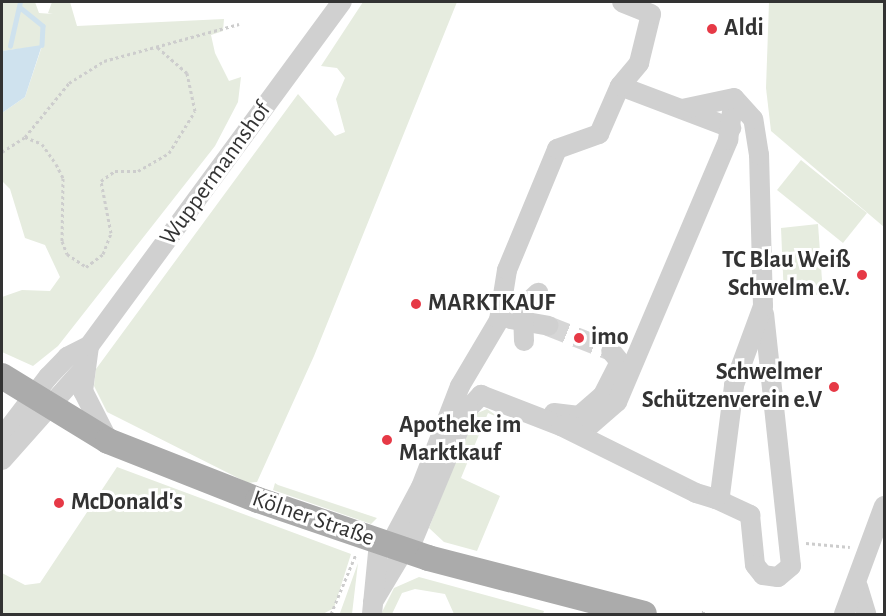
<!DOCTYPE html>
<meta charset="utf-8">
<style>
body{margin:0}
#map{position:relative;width:886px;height:616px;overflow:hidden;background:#fff;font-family:"Alegreya Sans",sans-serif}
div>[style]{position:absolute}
.green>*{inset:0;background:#e6ecdf}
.water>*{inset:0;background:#cfe2ee}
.stream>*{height:4.5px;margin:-2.25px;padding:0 2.25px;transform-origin:2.25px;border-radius:2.25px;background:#cfe2ee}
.minor-tunnel>*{height:20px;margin-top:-10px;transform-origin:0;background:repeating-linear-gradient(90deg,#d6d6d6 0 20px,transparent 0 30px)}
.path>*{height:3px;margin-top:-1.5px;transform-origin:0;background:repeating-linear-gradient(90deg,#cdcdcd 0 3px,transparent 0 6px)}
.minor>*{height:20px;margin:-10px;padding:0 10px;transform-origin:10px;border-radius:10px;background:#d0d0d0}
.major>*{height:26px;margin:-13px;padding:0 13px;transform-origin:13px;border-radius:13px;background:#ababab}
.dots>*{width:16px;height:16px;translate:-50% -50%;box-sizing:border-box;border:3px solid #fff;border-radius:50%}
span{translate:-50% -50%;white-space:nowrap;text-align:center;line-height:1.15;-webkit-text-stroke:6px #fff;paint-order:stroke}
.poi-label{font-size:24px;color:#333;font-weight:700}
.left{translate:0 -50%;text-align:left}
.right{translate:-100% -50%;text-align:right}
.street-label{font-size:24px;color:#333}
.frame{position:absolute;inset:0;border:3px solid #333;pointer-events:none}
</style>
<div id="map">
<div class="green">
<div style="clip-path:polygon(2px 2px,35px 2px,39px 13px,53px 14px,48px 13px,52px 2px,70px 2px,77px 26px,224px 19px,223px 31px,211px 35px,215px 53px,229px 81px,241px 77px,238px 102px,215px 146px,58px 346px,33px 366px,2px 352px,2px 297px,22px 290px,50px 291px,60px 277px,45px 245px,25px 238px,10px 189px,2px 181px,2px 113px,25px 97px,42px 46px,2px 51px)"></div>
<div style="clip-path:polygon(363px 2px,457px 2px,314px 356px,257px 482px,248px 483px,107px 412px,94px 386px,96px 369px,298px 94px,335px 136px,345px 132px,336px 99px,345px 78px,337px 68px,321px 66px)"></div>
<div style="clip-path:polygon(769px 2px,884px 2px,884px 227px,771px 131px,766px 88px)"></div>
<div style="clip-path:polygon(801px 160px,867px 213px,843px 243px,777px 190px)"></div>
<div style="clip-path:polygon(818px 224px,823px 294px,784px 297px,781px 228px)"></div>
<div style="clip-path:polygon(487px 409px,500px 418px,488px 413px,461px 478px,500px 496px,477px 551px,444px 542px,429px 528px,473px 415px)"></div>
<div style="clip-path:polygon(117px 467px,351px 554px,334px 608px,323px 614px,2px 614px,2px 573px,25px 585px,40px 583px)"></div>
<div style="clip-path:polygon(275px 483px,278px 485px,377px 518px,371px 524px,273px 490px)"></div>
<div style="clip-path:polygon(358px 563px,352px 614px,338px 614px,340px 613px)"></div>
<div style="clip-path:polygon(419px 577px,544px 611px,543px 614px,454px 614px,445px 594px,415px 589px,402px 593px,392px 614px,381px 614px,394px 588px)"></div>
</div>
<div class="water">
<div style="clip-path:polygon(42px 45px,25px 97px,2px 113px,2px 51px)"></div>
</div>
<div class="stream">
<div style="left:21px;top:8px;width:28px;rotate:39deg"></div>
<div style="left:43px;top:26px;width:19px;rotate:93deg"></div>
<div style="left:10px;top:46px;width:45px;rotate:-77.2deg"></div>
</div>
<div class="minor-tunnel">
<div style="left:548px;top:326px;width:68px;rotate:21.6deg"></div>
</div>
<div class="path">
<div style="left:25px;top:137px;width:18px;rotate:22deg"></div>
<div style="left:42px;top:144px;width:24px;rotate:55deg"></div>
<div style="left:56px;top:164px;width:16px;rotate:63deg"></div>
<div style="left:63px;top:178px;width:63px;rotate:90.9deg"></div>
<div style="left:62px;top:241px;width:14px;rotate:69deg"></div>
<div style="left:67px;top:254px;width:23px;rotate:34deg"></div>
<div style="left:86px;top:267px;width:21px;rotate:-37deg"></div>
<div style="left:103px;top:254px;width:22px;rotate:-69deg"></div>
<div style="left:111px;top:233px;width:53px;rotate:-100.9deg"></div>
<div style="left:101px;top:181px;width:17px;rotate:-36deg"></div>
<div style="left:115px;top:171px;width:23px"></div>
<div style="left:138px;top:171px;width:36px;rotate:-30deg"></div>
<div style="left:169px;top:153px;width:49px;rotate:-58.2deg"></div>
<div style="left:195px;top:111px;width:39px;rotate:-102deg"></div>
<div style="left:187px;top:73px;width:41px;rotate:-138.9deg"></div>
<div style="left:2px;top:152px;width:27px;rotate:-33deg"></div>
<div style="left:25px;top:137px;width:70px;rotate:-50.8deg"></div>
<div style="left:69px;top:83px;width:41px;rotate:-32.2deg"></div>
<div style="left:104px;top:61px;width:140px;rotate:-15.3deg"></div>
<div style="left:806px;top:543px;width:44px;rotate:5.2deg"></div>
<div style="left:331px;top:614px;width:65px;rotate:-67.4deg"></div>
<div style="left:703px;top:614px;width:5px;rotate:-79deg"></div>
</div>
<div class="minor">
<div style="left:620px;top:86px;width:119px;rotate:20.7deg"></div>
<div style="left:510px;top:319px;width:39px;rotate:10deg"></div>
<div style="left:524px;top:341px;width:34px;rotate:-92deg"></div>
<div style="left:523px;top:307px;width:21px;rotate:-43deg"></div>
<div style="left:554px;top:413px;width:25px;rotate:7deg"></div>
<div style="left:579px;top:416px;width:32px;rotate:-41deg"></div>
<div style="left:603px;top:395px;width:37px;rotate:-63deg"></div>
<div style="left:620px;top:362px;width:14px;rotate:-129deg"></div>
<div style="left:568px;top:427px;width:19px;rotate:3deg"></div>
<div style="left:587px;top:428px;width:40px;rotate:-41deg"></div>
<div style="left:617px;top:402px;width:285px;rotate:-67deg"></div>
<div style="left:728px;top:140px;width:42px;rotate:-81.9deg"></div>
<div style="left:2px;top:437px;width:76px;rotate:-52.5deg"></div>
<div style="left:48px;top:377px;width:28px;rotate:-46deg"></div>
<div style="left:67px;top:357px;width:25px;rotate:-27deg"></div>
<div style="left:108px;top:440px;width:55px;rotate:-117deg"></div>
<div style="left:83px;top:391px;width:45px;rotate:-82.4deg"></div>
<div style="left:89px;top:346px;width:427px;rotate:-53.7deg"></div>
<div style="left:2px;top:460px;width:123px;rotate:-48.3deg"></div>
<div style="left:716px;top:499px;width:38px;rotate:25deg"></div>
<div style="left:750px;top:515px;width:50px;rotate:84.3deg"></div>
<div style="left:755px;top:565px;width:13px;rotate:51deg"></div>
<div style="left:763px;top:575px;width:15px;rotate:8deg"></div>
<div style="left:778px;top:577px;width:17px;rotate:-40deg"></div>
<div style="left:791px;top:566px;width:253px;rotate:-96.1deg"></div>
<div style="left:390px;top:545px;width:66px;rotate:-61.9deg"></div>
<div style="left:421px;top:487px;width:108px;rotate:-68.9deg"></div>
<div style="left:460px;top:386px;width:77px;rotate:-59.4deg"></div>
<div style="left:499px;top:320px;width:51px;rotate:-80.9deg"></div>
<div style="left:507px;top:270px;width:131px;rotate:-67.5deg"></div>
<div style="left:557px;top:149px;width:45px;rotate:-19.7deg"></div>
<div style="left:599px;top:134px;width:52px;rotate:-66.4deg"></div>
<div style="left:620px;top:86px;width:30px;rotate:-50deg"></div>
<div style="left:639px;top:63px;width:50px;rotate:-76.2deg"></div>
<div style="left:651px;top:14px;width:31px;rotate:-158deg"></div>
<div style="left:408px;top:552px;width:154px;rotate:-67.4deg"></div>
<div style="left:467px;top:410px;width:21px;rotate:-47deg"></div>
<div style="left:481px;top:395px;width:86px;rotate:21.2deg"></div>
<div style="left:561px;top:426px;width:151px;rotate:26.4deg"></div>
<div style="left:696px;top:493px;width:21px;rotate:17deg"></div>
<div style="left:716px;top:499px;width:6px;rotate:-45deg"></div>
<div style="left:720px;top:495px;width:111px;rotate:-82.7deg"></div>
<div style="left:734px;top:385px;width:84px;rotate:-69.8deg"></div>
<div style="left:763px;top:306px;width:151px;rotate:-91.5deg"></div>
<div style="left:759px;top:155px;width:36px;rotate:-99deg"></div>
<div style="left:753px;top:119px;width:28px;rotate:-132deg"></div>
<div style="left:734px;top:98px;width:53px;rotate:168.1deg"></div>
<div style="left:858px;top:587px;width:28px;rotate:73deg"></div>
<div style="left:373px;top:602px;width:61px;rotate:-59.2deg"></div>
<div style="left:372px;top:614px;width:72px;rotate:-84.4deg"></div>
<div style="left:844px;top:614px;width:115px;rotate:-69.7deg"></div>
</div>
<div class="major">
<div style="left:2px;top:376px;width:124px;rotate:31.5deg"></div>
<div style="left:108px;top:441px;width:161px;rotate:21.5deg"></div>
<div style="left:258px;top:500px;width:180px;rotate:18.8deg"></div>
<div style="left:428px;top:558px;width:223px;rotate:14.5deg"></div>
</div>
<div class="dots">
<div style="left:712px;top:29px;background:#e63946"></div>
<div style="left:862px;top:275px;background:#e63946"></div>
<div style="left:416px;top:304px;background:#e63946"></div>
<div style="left:579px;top:338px;background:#e63946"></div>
<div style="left:834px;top:387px;background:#e63946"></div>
<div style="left:387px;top:440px;background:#e63946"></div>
<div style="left:59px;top:503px;background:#e63946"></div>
</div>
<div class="poi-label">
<span class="left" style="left:724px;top:29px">Aldi</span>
<span class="right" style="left:850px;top:275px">TC Blau Weiß<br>Schwelm e.V.</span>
<span class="left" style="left:428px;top:304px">MARKTKAUF</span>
<span class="left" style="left:591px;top:338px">imo</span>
<span class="right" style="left:822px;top:387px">Schwelmer<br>Schützenverein e.V</span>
<span class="left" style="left:399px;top:440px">Apotheke im<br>Marktkauf</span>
<span class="left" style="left:71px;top:503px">McDonald's</span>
</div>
<div class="street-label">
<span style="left:216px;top:174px;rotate:-54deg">Wuppermannshof</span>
<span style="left:313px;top:519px;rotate:19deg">Kölner Straße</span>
</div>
<div class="frame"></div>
</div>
